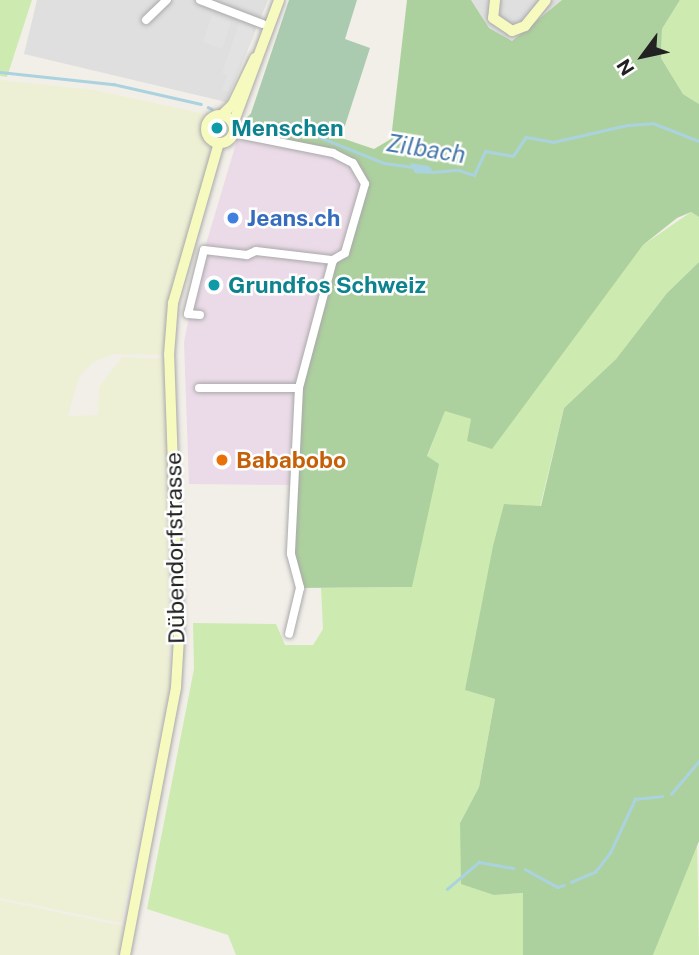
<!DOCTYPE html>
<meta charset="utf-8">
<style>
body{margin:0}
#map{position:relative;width:699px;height:955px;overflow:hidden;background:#f2efe9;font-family:"Public Sans",sans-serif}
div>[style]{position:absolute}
.residential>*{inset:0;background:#e0dfdf}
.industrial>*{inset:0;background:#ebdbe8}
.farmland>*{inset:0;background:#eef0d5}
.grass>*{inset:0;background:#cdebb0}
.forest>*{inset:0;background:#add19e}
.cemetery>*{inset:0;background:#aacbaf}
.parking>*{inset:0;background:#e2e2e2}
.water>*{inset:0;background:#aad3df}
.stream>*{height:2.5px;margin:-1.25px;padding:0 1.25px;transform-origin:1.25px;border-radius:1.25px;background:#aad3df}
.roads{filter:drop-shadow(0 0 2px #a9a9a9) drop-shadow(0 0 2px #a9a9a9)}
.street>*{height:8px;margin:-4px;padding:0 4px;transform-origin:4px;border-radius:4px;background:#fff}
.secondary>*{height:10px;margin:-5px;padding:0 5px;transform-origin:5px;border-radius:5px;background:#f7fabf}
.secondary>.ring{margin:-5px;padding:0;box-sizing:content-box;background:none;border:10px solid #f7fabf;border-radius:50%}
.dots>*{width:19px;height:19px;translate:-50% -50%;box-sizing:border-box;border:4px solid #fff;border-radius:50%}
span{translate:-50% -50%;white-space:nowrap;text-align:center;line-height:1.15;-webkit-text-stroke:5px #fff;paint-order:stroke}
.culture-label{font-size:23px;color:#0d838f;font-weight:700}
.left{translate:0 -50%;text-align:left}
.shop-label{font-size:23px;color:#366cbe;font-weight:700}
.food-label{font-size:23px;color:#c56008;font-weight:700}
.street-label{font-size:23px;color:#222}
.water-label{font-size:24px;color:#4a7aab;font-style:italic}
.north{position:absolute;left:608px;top:21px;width:70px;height:70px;-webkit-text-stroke:5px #fff;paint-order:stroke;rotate:237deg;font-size:19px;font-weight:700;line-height:28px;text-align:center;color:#222}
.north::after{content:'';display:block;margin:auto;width:24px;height:32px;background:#222;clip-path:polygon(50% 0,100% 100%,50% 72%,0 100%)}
</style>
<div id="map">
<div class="residential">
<div style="clip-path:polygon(37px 0,268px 0,226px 102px,24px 54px)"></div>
<div style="clip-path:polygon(471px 0,562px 0,512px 41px,489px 28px)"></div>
</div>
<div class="industrial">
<div style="clip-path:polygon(237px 140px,278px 142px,348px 159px,365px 184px,293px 485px,189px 484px,184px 342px,198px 271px)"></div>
</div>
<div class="farmland">
<div style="clip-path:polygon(0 80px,95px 90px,205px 114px,201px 125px,210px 149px,207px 169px,173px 282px,163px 355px,113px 354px,92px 363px,79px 377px,68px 416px,98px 415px,99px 387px,122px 357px,164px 359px,170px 685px,121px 923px,0 898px)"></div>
<div style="clip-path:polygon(0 900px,123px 926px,118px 955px,0 955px)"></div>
</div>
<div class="grass">
<div style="clip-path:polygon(0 0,32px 0,7px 77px,0 76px)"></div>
<div style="clip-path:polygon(680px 0,699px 0,699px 104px,683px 94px,661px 58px,662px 29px)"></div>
<div style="clip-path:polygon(691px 212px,699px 217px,699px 262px,667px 293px,616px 359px,564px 408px,540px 507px,505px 504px,466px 690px,495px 699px,479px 787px,460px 823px,494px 895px,524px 893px,523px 955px,236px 955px,228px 935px,147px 909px,194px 669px,193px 623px,276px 624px,285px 645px,313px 645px,323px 629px,321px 588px,412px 587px,427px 457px,445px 410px,471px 419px,590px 312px,643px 245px)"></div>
<div style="clip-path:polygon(697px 839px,699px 955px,653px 955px)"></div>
</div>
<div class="forest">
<div style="clip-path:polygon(407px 0,471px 0,489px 28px,512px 41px,562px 0,680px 0,662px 29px,661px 58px,683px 94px,699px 104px,699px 217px,691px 212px,677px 218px,643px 245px,492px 449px,467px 441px,471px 419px,445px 411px,427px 456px,439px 464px,412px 587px,300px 588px,291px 554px,299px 388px,333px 260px,340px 258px,365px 184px,348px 159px,241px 136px,246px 118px,256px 109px,374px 149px,391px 139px)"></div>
<div style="clip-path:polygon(699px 262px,699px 841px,653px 955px,523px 955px,523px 893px,494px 895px,461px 884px,460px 823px,479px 787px,495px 699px,465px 690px,493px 546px,504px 504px,541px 506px,564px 408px,616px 359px,667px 293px)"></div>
</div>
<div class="cemetery">
<div style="clip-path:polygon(289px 0,357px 0,345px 39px,370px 48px,341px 138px,249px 119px)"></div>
</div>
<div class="parking">
<div style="clip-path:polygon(212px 15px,231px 22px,222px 49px,203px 42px)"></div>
<div style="clip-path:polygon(240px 21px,251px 26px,254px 35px,230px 92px,222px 90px,227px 75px,222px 73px)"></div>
</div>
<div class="water">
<div style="clip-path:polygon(410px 163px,429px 166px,435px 174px,415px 173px)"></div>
</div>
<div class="stream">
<div style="left:0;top:72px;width:114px;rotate:6.1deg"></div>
<div style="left:113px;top:84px;width:90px;rotate:12.8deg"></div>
<div style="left:208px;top:107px;width:4px;rotate:27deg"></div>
<div style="left:248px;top:122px;width:23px;rotate:25deg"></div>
<div style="left:269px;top:132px;width:40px;rotate:1.4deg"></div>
<div style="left:309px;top:133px;width:81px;rotate:21.8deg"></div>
<div style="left:384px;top:163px;width:29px;rotate:8deg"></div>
<div style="left:433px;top:172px;width:25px;rotate:-5deg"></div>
<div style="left:458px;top:170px;width:17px;rotate:17deg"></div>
<div style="left:474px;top:175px;width:26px;rotate:-65deg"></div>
<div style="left:485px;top:151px;width:28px;rotate:10deg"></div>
<div style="left:513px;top:156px;width:23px;rotate:-56deg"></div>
<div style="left:526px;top:137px;width:27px;rotate:10deg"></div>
<div style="left:553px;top:142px;width:76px;rotate:-12.9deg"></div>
<div style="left:627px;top:125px;width:26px;rotate:-4deg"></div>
<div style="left:653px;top:123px;width:49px;rotate:21.4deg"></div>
<div style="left:671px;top:794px;width:43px;rotate:-49.7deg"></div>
<div style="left:525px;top:869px;width:37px;rotate:29deg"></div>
<div style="left:557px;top:887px;width:7px;rotate:-16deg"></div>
<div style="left:571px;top:882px;width:26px;rotate:-23deg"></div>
<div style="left:595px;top:872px;width:24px;rotate:-52deg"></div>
<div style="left:610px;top:853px;width:60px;rotate:-65.2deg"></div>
<div style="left:635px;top:799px;width:27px;rotate:-6deg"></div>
<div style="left:447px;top:889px;width:42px;rotate:-40.2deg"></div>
<div style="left:479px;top:862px;width:35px;rotate:10deg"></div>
</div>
<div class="roads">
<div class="street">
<div style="left:200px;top:0;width:67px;rotate:20.9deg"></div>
<div style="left:146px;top:20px;width:29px;rotate:-44deg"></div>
<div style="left:233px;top:133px;width:102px;rotate:11.3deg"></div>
<div style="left:333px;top:153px;width:22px;rotate:27deg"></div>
<div style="left:353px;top:163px;width:24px;rotate:60deg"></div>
<div style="left:365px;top:184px;width:72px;rotate:106.2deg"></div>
<div style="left:345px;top:253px;width:14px;rotate:150deg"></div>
<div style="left:333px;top:260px;width:132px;rotate:104.9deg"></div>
<div style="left:299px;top:388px;width:166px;rotate:92.8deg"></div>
<div style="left:291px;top:554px;width:35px;rotate:75deg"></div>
<div style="left:300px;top:588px;width:47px;rotate:103.4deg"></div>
<div style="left:200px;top:315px;width:12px;rotate:-175deg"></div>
<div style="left:188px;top:314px;width:66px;rotate:-76deg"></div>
<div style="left:204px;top:250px;width:43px;rotate:6.6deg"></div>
<div style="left:247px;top:255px;width:10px;rotate:-24deg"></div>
<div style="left:256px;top:251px;width:78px;rotate:6.7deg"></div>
<div style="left:199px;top:388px;width:100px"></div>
</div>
<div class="secondary">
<div style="left:495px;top:0;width:18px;rotate:96deg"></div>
<div style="left:493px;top:18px;width:23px;rotate:34deg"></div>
<div style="left:512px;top:31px;width:14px;rotate:-21deg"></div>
<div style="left:525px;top:26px;width:33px;rotate:-51deg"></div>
<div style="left:222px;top:115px;width:16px;rotate:-45deg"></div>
<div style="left:233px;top:104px;width:51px;rotate:-64.4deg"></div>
<div class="ring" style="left:206px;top:115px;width:18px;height:18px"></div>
<div style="left:233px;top:124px;width:132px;rotate:-69.6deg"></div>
<div style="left:125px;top:955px;width:273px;rotate:-79.2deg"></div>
<div style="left:176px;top:687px;width:49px;rotate:-86.5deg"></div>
<div style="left:179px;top:638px;width:283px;rotate:-92deg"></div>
<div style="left:169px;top:355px;width:52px;rotate:-85.6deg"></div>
<div style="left:173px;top:303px;width:166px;rotate:-74deg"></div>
</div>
</div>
<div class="dots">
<div style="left:217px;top:128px;background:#0f9aa8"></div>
<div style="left:233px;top:218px;background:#3f7fe0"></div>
<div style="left:214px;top:285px;background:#0f9aa8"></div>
<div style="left:222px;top:460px;background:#e8710a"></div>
</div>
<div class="culture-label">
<span class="left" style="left:231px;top:128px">Menschen</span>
<span class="left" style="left:228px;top:285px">Grundfos Schweiz</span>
</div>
<div class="shop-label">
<span class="left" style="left:247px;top:218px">Jeans.ch</span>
</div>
<div class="food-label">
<span class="left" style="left:236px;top:460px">Bababobo</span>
</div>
<div class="street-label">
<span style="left:175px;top:548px;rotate:-91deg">Dübendorfstrasse</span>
</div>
<div class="water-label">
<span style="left:426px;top:149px;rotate:9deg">Zilbach</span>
</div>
<div class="north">N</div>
</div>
